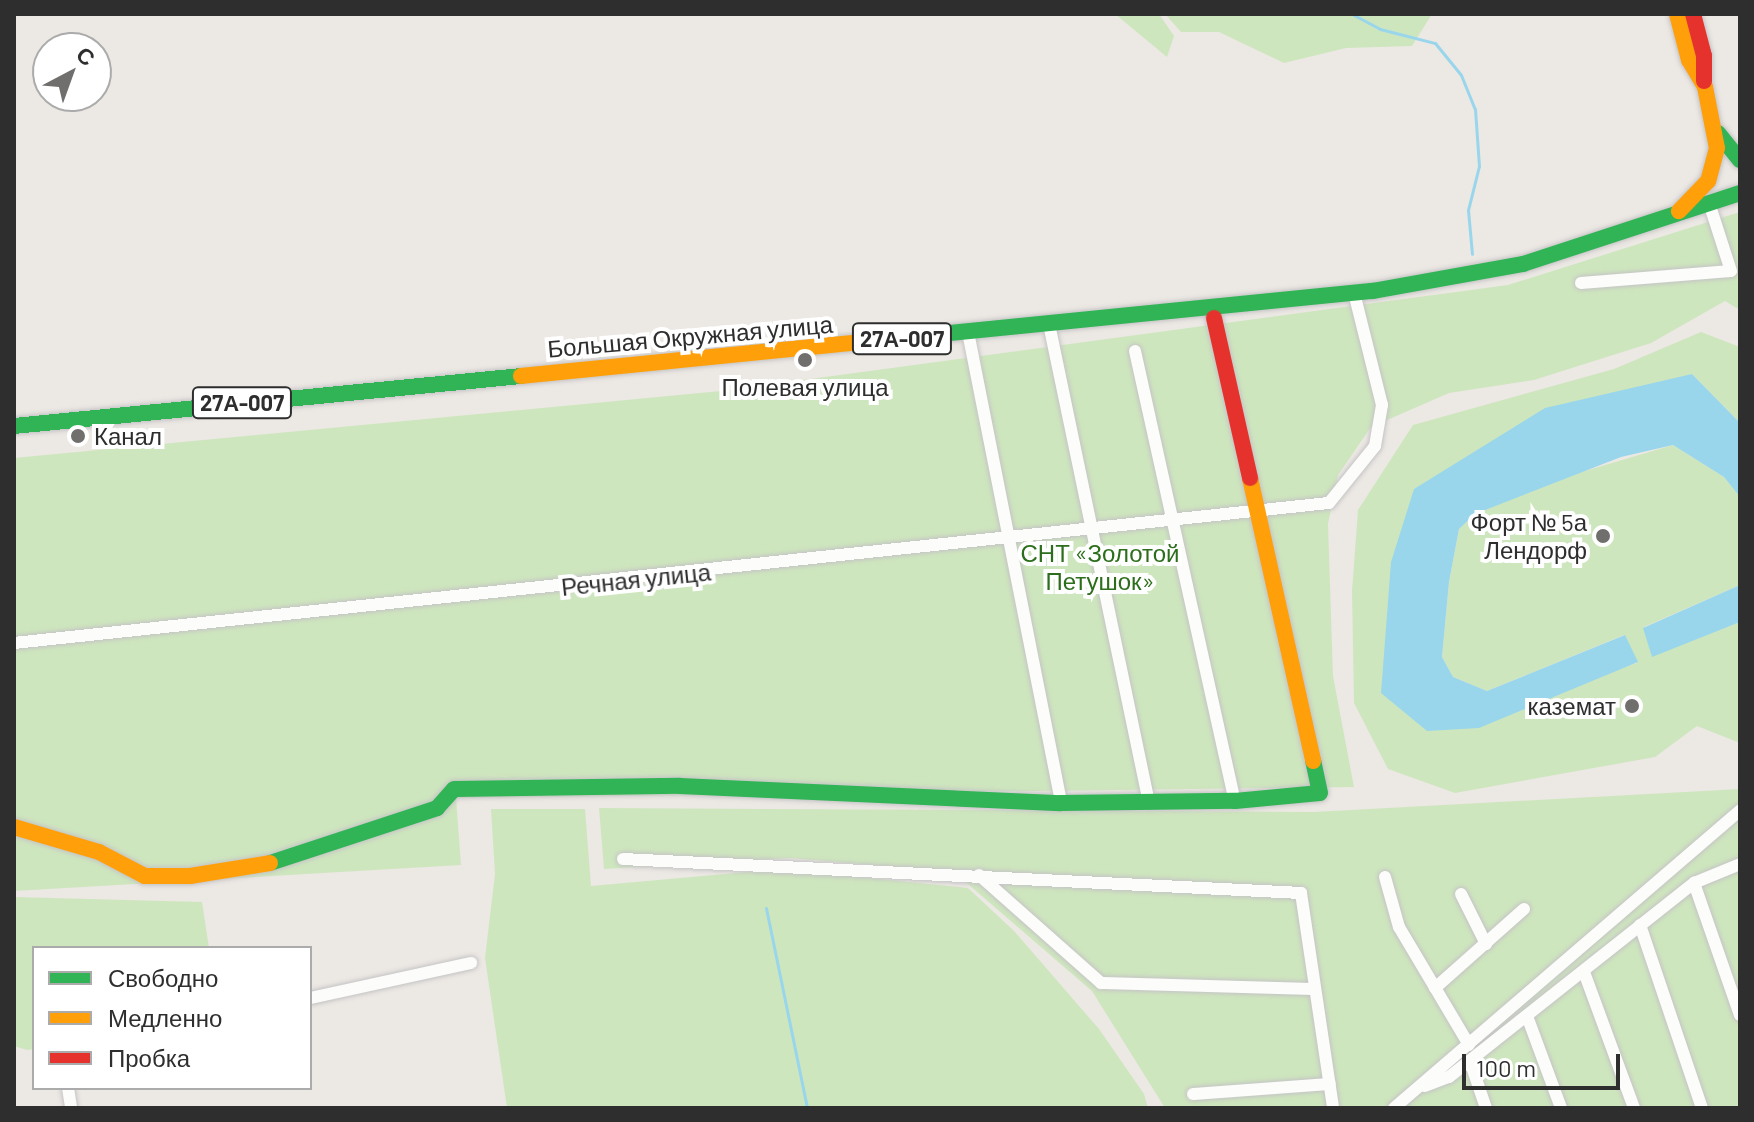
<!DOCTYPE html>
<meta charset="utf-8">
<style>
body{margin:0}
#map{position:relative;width:1754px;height:1122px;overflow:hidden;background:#ece8e4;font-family:Barlow,sans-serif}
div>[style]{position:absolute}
.green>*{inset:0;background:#cee6be}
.water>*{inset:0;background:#99d6ec}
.stream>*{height:3px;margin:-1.5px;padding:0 1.5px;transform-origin:1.5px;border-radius:1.5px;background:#99d6ec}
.roads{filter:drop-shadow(0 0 2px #c5c4c5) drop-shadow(0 0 2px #c5c4c5)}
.street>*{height:12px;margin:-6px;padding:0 6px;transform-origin:6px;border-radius:6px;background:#fcfcfb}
.fast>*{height:16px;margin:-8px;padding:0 8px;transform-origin:8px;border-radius:8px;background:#30b455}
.slow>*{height:16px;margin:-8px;padding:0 8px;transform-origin:8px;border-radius:8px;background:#ff9f0a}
.jam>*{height:16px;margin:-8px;padding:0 8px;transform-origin:8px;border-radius:8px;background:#e5322d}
.dots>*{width:22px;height:22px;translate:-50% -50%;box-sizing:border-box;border:4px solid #fff;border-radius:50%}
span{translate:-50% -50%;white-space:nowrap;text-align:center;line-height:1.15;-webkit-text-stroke:8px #fff;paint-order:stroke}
.shield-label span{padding:2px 6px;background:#fff;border:2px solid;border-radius:6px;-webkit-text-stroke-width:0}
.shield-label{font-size:22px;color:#2e2e2e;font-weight:700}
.street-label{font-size:24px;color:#2e2e2e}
.poi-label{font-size:24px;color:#2e2e2e}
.left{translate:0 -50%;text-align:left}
.right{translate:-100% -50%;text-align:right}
.park-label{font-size:24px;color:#2c6e1b}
.frame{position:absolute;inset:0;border:16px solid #2e2e2e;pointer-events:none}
.legend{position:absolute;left:32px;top:946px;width:280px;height:144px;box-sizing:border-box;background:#fff;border:2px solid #ababab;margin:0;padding:10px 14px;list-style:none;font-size:24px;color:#2e2e2e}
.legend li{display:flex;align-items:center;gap:16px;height:40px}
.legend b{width:40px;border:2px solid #ababab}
.north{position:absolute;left:32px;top:32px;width:80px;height:80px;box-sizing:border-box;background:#fff;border:2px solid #ababab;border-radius:50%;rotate:41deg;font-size:22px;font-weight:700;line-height:32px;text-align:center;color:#2e2e2e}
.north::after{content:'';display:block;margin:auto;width:28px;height:36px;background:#706f6e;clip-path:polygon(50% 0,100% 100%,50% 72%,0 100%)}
.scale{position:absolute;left:1462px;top:1054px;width:158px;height:36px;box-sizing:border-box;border:4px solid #2e2e2e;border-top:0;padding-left:10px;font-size:24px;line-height:28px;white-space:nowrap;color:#2e2e2e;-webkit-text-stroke:6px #fff;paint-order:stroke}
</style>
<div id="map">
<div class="green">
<div style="clip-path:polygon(1115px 14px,1159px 14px,1174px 36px,1167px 57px)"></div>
<div style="clip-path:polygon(1165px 14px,1432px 14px,1412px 46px,1346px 48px,1284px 63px,1219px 32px,1181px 32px)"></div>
<div style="clip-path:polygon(1740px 212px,1740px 310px,1725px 301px,1651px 343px,1534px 380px,1449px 393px,1371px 427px,1338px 475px,1328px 524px,1333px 676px,1354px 787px,456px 798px,461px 865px,14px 891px,14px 458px,721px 391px,1508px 285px)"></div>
<div style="clip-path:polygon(1701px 332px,1740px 347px,1740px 423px,1692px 374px,1414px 489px,1427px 731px,1637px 663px,1624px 635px,1487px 691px,1453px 677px,1442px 657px,1449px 582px,1459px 529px,1475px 514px,1551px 481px,1673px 445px,1724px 477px,1740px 497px,1740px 585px,1644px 627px,1652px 656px,1740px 622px,1740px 743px,1697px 726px,1655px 757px,1455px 793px,1388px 769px,1354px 703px,1352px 591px,1358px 510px,1413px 425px,1614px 369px)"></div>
<div style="clip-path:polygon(1740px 789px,1740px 1108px,1165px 1108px,1092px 991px,954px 872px,790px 858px,604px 869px,599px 808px,1314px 812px)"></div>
<div style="clip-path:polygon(491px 809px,585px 809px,591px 886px,781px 869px,968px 888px,1014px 931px,1099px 1029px,1144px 1094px,1148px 1108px,507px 1108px,485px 958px,495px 874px)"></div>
<div style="clip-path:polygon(14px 897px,202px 902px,209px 948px,34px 948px,34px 1049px,27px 1050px,14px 1046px)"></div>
</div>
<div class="water">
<div style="clip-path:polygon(1692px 374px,1740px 423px,1740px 497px,1724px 477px,1673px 445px,1621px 457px,1475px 514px,1459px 529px,1449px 582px,1442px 657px,1453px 677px,1487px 691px,1625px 635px,1638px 662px,1479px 728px,1427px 731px,1381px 693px,1391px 562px,1414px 489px,1545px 408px)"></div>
<div style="clip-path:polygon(1740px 585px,1740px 622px,1652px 657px,1643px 628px)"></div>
</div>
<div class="stream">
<div style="left:1352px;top:14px;width:32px;rotate:28deg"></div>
<div style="left:1380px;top:29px;width:57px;rotate:14.3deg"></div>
<div style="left:1435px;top:43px;width:41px;rotate:50.9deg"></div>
<div style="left:1461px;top:75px;width:37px;rotate:68deg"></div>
<div style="left:1475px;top:109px;width:57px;rotate:86deg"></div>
<div style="left:1479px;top:166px;width:45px;rotate:104deg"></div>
<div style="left:1468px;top:210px;width:44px;rotate:84.8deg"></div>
<div style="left:766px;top:908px;width:204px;rotate:78.4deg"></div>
<div style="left:547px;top:1108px;width:20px"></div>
</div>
<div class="roads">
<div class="street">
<div style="left:1581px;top:283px;width:150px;rotate:-4.6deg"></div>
<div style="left:1731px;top:271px;width:71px;rotate:-107.9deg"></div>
<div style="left:1049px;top:324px;width:488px;rotate:78.2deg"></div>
<div style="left:968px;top:332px;width:480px;rotate:78.8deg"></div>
<div style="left:1135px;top:351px;width:461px;rotate:77.5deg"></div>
<div style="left:14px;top:643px;width:1322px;rotate:-6.08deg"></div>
<div style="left:1329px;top:503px;width:73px;rotate:-51.1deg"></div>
<div style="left:1375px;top:446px;width:42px;rotate:-80.3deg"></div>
<div style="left:1382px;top:405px;width:115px;rotate:-104deg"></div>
<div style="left:623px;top:859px;width:679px;rotate:2.87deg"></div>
<div style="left:1301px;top:893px;width:217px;rotate:81.5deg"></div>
<div style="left:979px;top:875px;width:163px;rotate:41.5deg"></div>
<div style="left:1101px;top:983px;width:214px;rotate:1.6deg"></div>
<div style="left:1385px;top:877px;width:52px;rotate:74.4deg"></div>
<div style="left:1399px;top:927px;width:137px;rotate:59.3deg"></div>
<div style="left:1694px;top:883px;width:140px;rotate:70.8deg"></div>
<div style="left:1461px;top:894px;width:56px;rotate:63.4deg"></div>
<div style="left:1640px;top:925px;width:193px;rotate:71.3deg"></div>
<div style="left:1584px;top:972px;width:145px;rotate:69.8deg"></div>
<div style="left:1435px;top:988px;width:119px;rotate:-41.6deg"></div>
<div style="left:310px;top:998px;width:165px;rotate:-12.3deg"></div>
<div style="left:1527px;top:1016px;width:98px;rotate:69.7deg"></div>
<div style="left:1470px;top:1061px;width:50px;rotate:71.2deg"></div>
<div style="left:1425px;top:1086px;width:26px;rotate:-21deg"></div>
<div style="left:1449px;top:1077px;width:313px;rotate:-38.4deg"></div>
<div style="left:1694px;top:883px;width:50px;rotate:-22.4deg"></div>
<div style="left:68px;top:1088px;width:20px;rotate:81deg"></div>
<div style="left:1193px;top:1094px;width:137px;rotate:-4.2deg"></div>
<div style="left:1394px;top:1108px;width:457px;rotate:-40.7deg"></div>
</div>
<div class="fast">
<div style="left:1718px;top:133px;width:35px;rotate:51deg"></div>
<div style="left:920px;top:336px;width:455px;rotate:-5.7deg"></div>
<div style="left:1373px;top:291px;width:152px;rotate:-10.2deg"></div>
<div style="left:1523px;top:264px;width:228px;rotate:-18.1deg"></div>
<div style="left:14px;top:426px;width:509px;rotate:-5.63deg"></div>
<div style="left:270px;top:863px;width:176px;rotate:-18.2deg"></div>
<div style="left:437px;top:808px;width:25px;rotate:-48deg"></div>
<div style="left:454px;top:789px;width:226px;rotate:-0.8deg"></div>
<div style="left:680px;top:786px;width:381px;rotate:2.6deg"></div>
<div style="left:1061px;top:803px;width:174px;rotate:-0.7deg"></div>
<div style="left:1235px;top:801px;width:85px;rotate:-5.4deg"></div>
<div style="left:1320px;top:793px;width:33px;rotate:-102deg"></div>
</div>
<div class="slow">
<div style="left:1677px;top:14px;width:48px;rotate:75.4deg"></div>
<div style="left:1689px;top:60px;width:31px;rotate:59deg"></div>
<div style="left:1705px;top:87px;width:62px;rotate:78.9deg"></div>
<div style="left:1717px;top:148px;width:34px;rotate:105deg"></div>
<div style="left:1708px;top:181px;width:42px;rotate:134deg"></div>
<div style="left:521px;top:376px;width:401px;rotate:-5.7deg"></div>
<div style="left:1250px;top:478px;width:290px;rotate:77.4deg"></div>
<div style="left:14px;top:827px;width:89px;rotate:16.4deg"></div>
<div style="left:99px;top:852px;width:52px;rotate:27.6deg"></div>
<div style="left:145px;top:876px;width:45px"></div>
<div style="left:190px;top:876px;width:81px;rotate:-9.2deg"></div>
</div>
<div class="jam">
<div style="left:1693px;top:14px;width:43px;rotate:75.3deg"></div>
<div style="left:1704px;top:56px;width:25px;rotate:90deg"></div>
<div style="left:1214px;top:318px;width:164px;rotate:77.3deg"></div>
</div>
</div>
<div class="dots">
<div style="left:805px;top:360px;background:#706f6e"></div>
<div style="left:78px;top:436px;background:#706f6e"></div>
<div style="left:1603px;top:536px;background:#706f6e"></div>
<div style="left:1632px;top:706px;background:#706f6e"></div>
</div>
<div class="shield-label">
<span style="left:902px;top:339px">27А-007</span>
<span style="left:242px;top:403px">27А-007</span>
</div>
<div class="street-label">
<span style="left:690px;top:336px;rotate:-5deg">Большая Окружная улица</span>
<span style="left:636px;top:579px;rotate:-6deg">Речная улица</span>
</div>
<div class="poi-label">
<span style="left:805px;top:387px">Полевая улица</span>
<span class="left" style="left:94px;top:436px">Канал</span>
<span class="right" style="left:1587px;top:536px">Форт № 5а<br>Лендорф</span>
<span class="right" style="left:1616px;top:706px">каземат</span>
</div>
<div class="park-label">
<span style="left:1100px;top:567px">СНТ «Золотой<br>Петушок»</span>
</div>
<div class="frame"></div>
<ul class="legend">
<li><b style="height:10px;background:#30b455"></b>Свободно</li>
<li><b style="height:10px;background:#ff9f0a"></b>Медленно</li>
<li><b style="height:10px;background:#e5322d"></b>Пробка</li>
</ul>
<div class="north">С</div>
<div class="scale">100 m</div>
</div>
